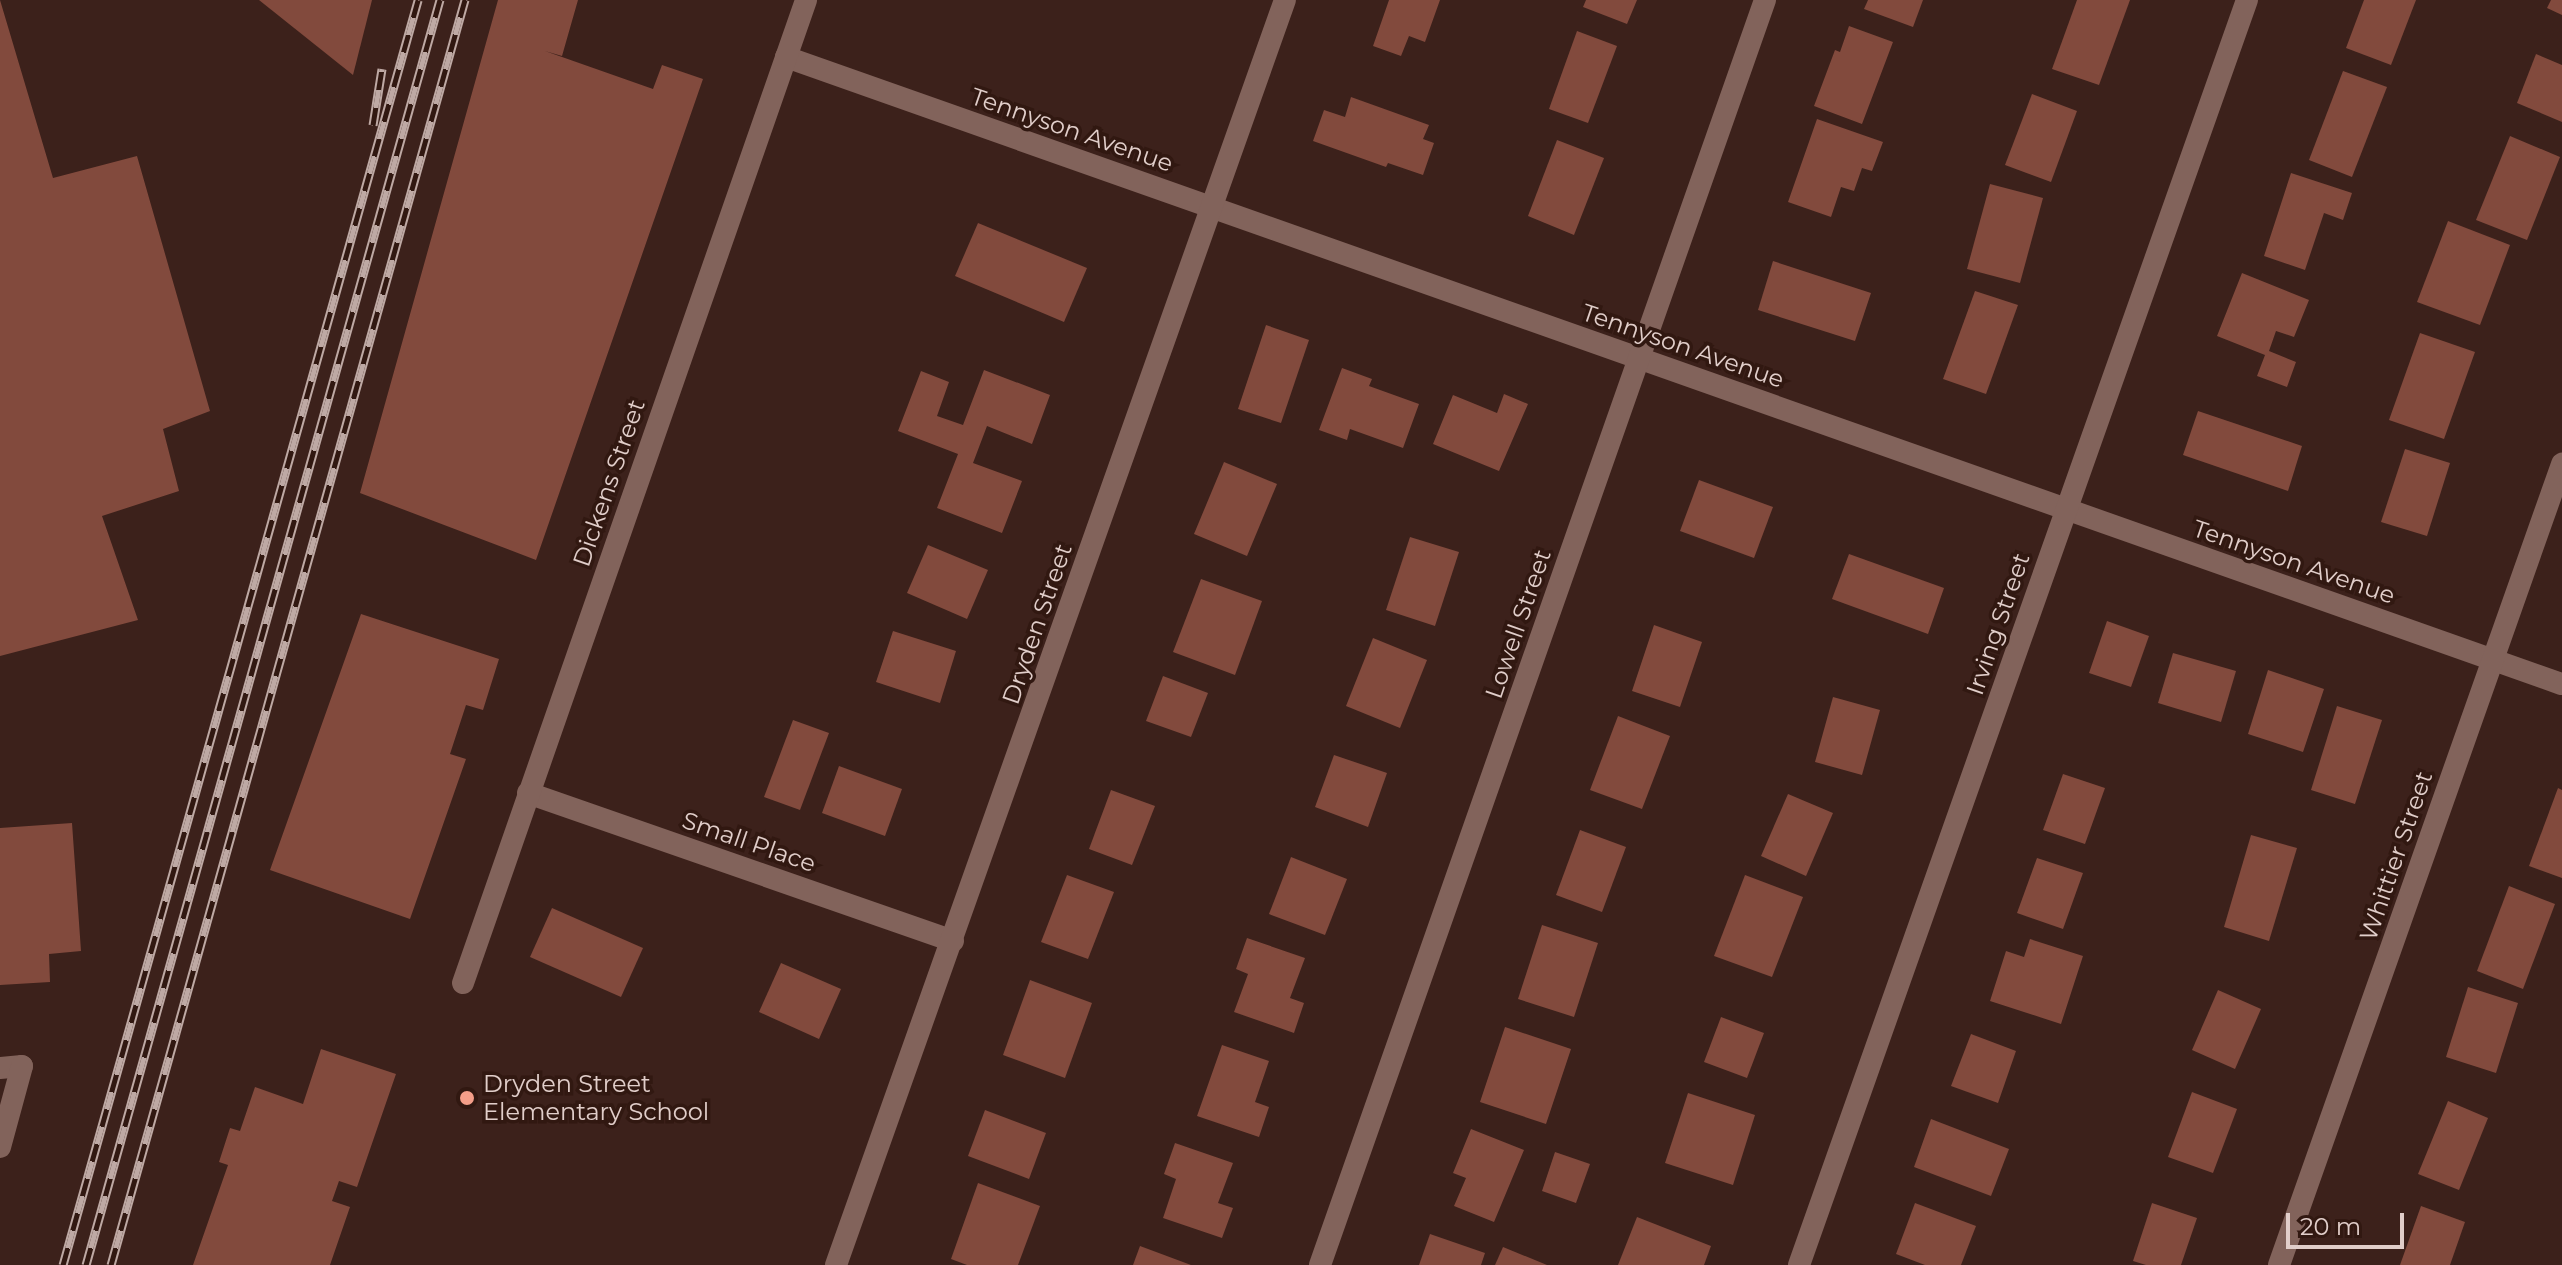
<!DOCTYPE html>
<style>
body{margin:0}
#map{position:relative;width:2562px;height:1265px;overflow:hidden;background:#3c211b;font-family:Montserrat,sans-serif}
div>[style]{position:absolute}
.building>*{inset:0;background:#824a3d}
.minor>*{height:22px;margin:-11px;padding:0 11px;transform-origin:11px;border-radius:11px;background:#82635b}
.rail>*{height:9px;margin-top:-4.5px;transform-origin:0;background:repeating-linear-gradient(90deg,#311811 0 18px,#bea9a4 0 36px);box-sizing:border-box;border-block:2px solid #bea9a4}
.dots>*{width:22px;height:22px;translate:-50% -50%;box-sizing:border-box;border:4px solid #311811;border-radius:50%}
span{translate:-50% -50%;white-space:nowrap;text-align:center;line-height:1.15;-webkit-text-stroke:7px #311811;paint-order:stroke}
.street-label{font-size:24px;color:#e1ceca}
.poi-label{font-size:24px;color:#e1ceca}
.left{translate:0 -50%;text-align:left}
.scale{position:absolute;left:2286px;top:1213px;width:118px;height:36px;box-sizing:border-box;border:4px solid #e1ceca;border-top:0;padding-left:10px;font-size:24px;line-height:28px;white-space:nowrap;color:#e1ceca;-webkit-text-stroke:6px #311811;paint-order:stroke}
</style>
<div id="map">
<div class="building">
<div style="clip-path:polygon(0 0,53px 178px,137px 156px,210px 411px,163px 429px,179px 491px,102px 516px,138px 620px,0 656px)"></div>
<div style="clip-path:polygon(259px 0,372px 0,353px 75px)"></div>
<div style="clip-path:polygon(498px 0,578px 0,562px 56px,545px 51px,653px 89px,662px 65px,703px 79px,536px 560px,360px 493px)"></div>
<div style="clip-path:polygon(1389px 0,1440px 0,1425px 42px,1409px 36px,1401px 56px,1373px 46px)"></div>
<div style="clip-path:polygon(1586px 0,1637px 0,1627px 24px,1583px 7px)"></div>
<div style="clip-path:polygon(1868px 0,1923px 0,1913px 27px,1864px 9px)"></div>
<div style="clip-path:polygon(2077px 0,2130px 0,2099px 85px,2052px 69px)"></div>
<div style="clip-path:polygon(2364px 0,2416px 0,2391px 65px,2346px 48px)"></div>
<div style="clip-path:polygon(2551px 0,2562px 0,2562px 15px,2547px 8px)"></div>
<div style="clip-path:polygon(1849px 26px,1893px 42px,1862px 124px,1814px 106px,1835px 50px,1840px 52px)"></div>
<div style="clip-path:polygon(1577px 31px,1617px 46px,1588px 123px,1549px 109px)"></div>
<div style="clip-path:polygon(2536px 54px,2562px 65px,2562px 122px,2517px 103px)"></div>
<div style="clip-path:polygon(2343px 71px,2387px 87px,2352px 177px,2309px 160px)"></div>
<div style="clip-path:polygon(2032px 94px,2077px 111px,2051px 182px,2005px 165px)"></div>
<div style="clip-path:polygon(1351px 97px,1429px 125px,1423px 139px,1434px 143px,1423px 175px,1388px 163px,1386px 167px,1313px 141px,1324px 110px,1345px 117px)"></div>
<div style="clip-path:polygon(1817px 119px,1883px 142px,1872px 171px,1862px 168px,1854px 191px,1841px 187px,1831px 217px,1788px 202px)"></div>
<div style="clip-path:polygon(2510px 136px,2560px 157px,2527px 240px,2476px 220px)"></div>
<div style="clip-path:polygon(1557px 140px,1604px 158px,1574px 235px,1528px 216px)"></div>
<div style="clip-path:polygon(2291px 173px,2352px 193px,2343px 220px,2324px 213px,2305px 270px,2264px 256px)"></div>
<div style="clip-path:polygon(1990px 184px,2043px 198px,2020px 283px,1967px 269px)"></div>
<div style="clip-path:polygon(2448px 221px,2510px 245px,2480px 325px,2417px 302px)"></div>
<div style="clip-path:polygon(978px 223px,1087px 268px,1064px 322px,955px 276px)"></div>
<div style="clip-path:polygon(1773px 261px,1871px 293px,1855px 341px,1758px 310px)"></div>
<div style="clip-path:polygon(2242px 273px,2309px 300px,2294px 337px,2276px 331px,2269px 351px,2296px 362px,2287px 387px,2257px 376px,2265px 355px,2217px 336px)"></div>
<div style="clip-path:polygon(1975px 291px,2018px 305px,1986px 394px,1943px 379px)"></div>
<div style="clip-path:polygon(1266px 325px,1309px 340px,1281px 423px,1238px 409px)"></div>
<div style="clip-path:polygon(2420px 333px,2475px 352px,2444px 439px,2389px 420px)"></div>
<div style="clip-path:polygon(1342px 368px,1372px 379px,1369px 386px,1419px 404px,1403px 448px,1350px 429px,1347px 440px,1319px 430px)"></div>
<div style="clip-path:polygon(984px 370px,1050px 395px,1032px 444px,987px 426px,973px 463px,1022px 481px,1002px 533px,937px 508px,958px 454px,898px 431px,921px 371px,949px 382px,937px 416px,963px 425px)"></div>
<div style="clip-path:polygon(1504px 394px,1528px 404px,1499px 471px,1433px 444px,1453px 395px,1497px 413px)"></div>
<div style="clip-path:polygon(2198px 411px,2302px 446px,2288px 491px,2183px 455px)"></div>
<div style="clip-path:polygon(2405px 449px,2450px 463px,2427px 536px,2381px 522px)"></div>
<div style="clip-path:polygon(1224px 462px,1277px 484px,1247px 556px,1194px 534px)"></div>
<div style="clip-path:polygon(1699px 480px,1773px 507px,1754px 558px,1680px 531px)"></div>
<div style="clip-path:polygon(1410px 537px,1459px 552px,1435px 626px,1386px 610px)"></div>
<div style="clip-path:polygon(928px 545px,988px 570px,967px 619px,907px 593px)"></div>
<div style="clip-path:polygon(1849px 554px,1944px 588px,1928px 634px,1832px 599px)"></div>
<div style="clip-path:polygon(1201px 579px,1262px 601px,1235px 675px,1173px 652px)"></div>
<div style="clip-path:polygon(361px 614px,499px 659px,483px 710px,466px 705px,450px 754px,466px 759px,410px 919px,270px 870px)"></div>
<div style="clip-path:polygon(2107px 621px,2149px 636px,2131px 687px,2089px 673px)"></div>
<div style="clip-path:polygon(1654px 625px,1702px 642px,1680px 707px,1632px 691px)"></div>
<div style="clip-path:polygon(893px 631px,956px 651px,940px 703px,876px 682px)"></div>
<div style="clip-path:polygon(1373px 638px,1427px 660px,1400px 728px,1346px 706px)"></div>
<div style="clip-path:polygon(2173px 653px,2236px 671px,2221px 722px,2158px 703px)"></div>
<div style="clip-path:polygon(2268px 670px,2324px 689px,2303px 752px,2248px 734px)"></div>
<div style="clip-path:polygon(1163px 676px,1208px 693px,1191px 737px,1146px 721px)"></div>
<div style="clip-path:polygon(1833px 697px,1880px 710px,1862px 775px,1815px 762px)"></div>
<div style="clip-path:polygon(2337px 706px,2382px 720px,2355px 804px,2311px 790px)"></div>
<div style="clip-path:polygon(1618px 716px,1670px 736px,1642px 809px,1590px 790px)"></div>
<div style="clip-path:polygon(793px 720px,829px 733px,800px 810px,764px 797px)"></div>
<div style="clip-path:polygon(1334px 755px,1387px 773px,1368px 827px,1315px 807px)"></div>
<div style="clip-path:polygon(839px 766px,902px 789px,885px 836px,822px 813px)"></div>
<div style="clip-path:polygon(2063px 774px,2105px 788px,2085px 844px,2043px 830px)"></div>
<div style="clip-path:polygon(2558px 788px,2562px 790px,2562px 878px,2529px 866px)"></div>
<div style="clip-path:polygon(1111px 790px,1155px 806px,1132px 865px,1089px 849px)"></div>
<div style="clip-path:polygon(1788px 794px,1833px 813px,1806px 876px,1761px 856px)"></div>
<div style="clip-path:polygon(72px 823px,81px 951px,49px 954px,50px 982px,0 985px,0 828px)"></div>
<div style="clip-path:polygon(1580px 830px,1626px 847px,1602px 912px,1556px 895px)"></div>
<div style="clip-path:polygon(2251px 835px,2297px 848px,2269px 941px,2224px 927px)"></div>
<div style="clip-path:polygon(1291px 857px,1347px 879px,1325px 935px,1269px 914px)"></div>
<div style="clip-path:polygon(2037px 858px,2083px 873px,2063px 929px,2017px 913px)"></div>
<div style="clip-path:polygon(1067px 875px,1114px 892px,1088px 959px,1041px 942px)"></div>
<div style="clip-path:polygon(1745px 875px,1803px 897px,1772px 977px,1714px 956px)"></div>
<div style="clip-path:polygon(2509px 886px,2555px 904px,2523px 989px,2477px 971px)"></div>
<div style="clip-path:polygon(552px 908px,643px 948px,621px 997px,530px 957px)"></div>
<div style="clip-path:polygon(1542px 925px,1598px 943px,1574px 1017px,1518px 999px)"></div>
<div style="clip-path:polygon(1247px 938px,1305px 958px,1290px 998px,1304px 1003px,1294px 1033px,1234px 1012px,1248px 974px,1236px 969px)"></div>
<div style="clip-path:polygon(2030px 939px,2083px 956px,2061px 1024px,1990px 1001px,2006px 951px,2024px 957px)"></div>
<div style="clip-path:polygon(781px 963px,841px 989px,819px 1039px,759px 1012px)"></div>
<div style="clip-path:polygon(1030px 980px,1092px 1003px,1065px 1078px,1003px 1055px)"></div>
<div style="clip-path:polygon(2468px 987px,2518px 1003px,2496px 1073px,2446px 1057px)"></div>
<div style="clip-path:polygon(2218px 990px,2261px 1009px,2235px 1069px,2192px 1050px)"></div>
<div style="clip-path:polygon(1721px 1017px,1764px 1033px,1747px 1078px,1704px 1062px)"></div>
<div style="clip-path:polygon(1505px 1027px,1571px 1049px,1546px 1124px,1480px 1102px)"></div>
<div style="clip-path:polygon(1971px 1034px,2016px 1051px,1998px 1103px,1951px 1086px)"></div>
<div style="clip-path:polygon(1222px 1045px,1269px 1061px,1255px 1102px,1269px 1107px,1259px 1137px,1197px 1116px)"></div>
<div style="clip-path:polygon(321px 1049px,396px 1074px,357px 1187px,339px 1181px,332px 1201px,350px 1207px,330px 1265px,193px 1265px,228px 1165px,219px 1162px,230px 1128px,240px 1131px,255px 1087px,303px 1104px)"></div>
<div style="clip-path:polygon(2192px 1092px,2237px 1109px,2213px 1173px,2168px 1157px)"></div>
<div style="clip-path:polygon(1688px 1093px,1755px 1115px,1733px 1185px,1665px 1163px)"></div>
<div style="clip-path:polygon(2448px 1101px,2488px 1118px,2459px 1190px,2418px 1174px)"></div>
<div style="clip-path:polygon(985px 1110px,1046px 1133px,1029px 1179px,968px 1156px)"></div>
<div style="clip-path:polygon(1931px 1119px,2009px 1149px,1991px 1196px,1914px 1167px)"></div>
<div style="clip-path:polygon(1471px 1129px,1524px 1150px,1494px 1222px,1454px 1206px,1466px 1178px,1453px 1173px)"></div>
<div style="clip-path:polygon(1175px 1143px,1233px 1163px,1218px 1203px,1233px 1208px,1222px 1238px,1163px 1218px,1176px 1179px,1164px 1174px)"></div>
<div style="clip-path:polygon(1555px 1152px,1590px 1164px,1576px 1203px,1542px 1191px)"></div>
<div style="clip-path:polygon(978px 1183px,1040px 1206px,1018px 1265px,967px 1265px,951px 1259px)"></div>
<div style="clip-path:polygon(1915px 1203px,1976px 1226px,1961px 1265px,1925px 1265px,1896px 1254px)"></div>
<div style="clip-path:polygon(2152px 1203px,2197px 1218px,2181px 1265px,2146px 1265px,2133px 1261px)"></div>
<div style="clip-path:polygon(2421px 1206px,2465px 1222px,2450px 1265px,2400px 1265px)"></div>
<div style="clip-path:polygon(1637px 1217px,1711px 1246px,1704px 1265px,1618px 1265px)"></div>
<div style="clip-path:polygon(1430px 1234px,1485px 1253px,1481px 1265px,1419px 1265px)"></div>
<div style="clip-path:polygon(1140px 1246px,1191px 1265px,1133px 1265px)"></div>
<div style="clip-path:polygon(1503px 1247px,1547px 1265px,1495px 1265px)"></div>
</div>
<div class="minor">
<div style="left:786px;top:57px;width:1883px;rotate:19.45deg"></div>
<div style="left:528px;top:793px;width:450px;rotate:19.2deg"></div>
<div style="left:463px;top:983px;width:1041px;rotate:-70.76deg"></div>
<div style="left:0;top:1068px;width:22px;rotate:-5deg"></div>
<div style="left:22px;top:1066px;width:84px;rotate:105.2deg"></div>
<div style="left:836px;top:1265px;width:1342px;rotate:-70.46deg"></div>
<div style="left:1320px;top:1265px;width:1341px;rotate:-70.62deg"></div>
<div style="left:1799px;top:1265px;width:1342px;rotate:-70.5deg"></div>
<div style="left:2279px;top:1265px;width:850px;rotate:-70.54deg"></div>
</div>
<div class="rail">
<div style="left:373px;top:125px;width:57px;rotate:-80.9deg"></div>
<div style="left:63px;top:1265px;width:1314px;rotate:-74.32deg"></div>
<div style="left:86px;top:1265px;width:1314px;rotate:-74.37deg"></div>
<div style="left:111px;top:1265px;width:1314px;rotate:-74.37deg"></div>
</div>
<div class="dots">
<div style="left:467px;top:1098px;background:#f49e89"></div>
</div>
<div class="street-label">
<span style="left:1072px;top:130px;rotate:19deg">Tennyson Avenue</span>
<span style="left:1683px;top:346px;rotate:19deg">Tennyson Avenue</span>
<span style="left:609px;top:483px;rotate:-71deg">Dickens Street</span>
<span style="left:2294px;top:562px;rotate:19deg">Tennyson Avenue</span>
<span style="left:1037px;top:624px;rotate:-71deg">Dryden Street</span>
<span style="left:1518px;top:624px;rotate:-71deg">Lowell Street</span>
<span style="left:1998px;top:624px;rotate:-71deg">Irving Street</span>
<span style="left:749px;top:842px;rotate:19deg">Small Place</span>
<span style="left:2396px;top:856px;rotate:-71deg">Whittier Street</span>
</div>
<div class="poi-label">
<span class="left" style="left:483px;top:1098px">Dryden Street<br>Elementary School</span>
</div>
<div class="scale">20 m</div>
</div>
